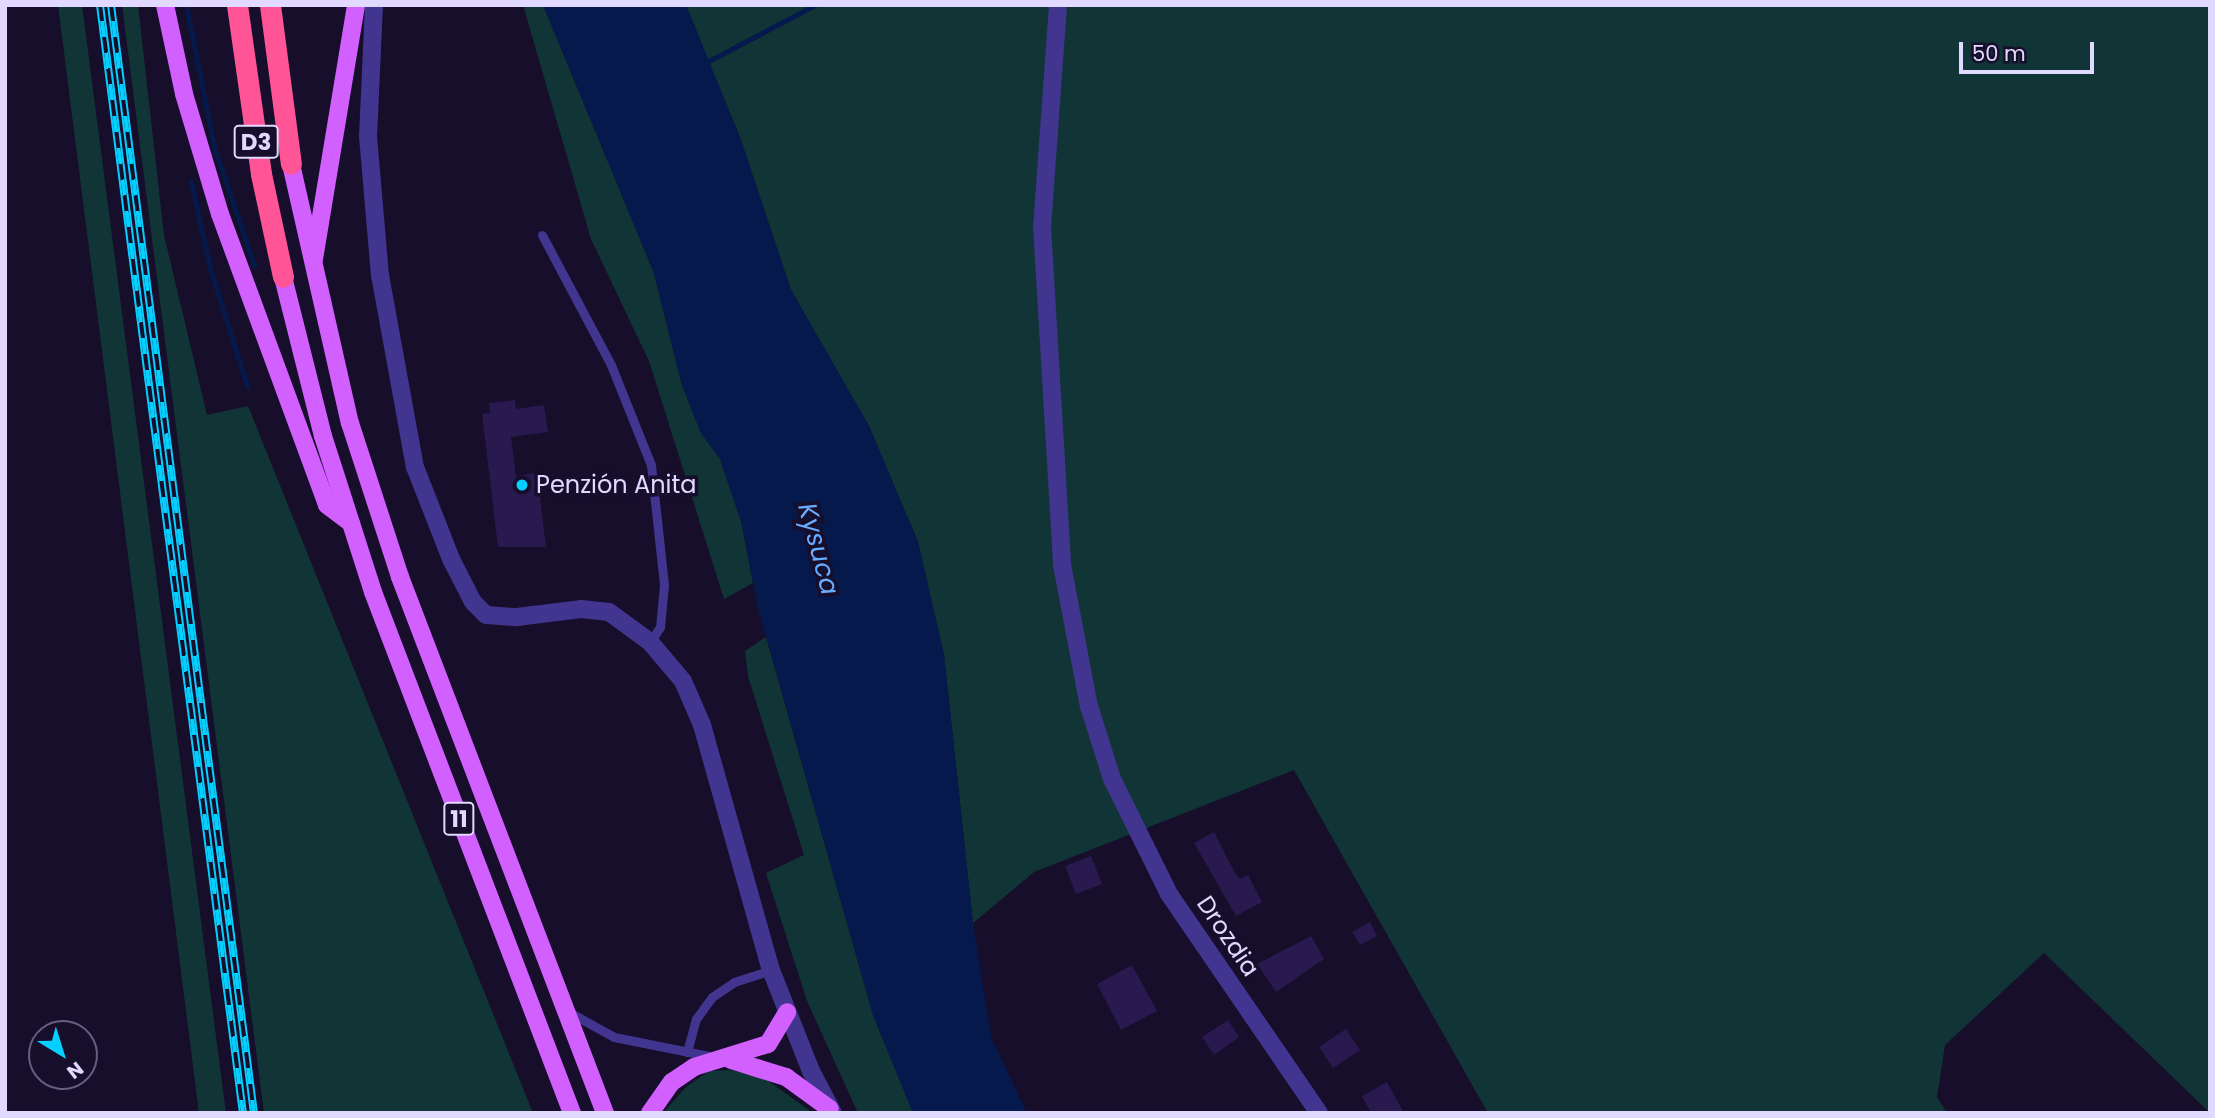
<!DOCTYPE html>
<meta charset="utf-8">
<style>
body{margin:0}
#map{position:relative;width:2215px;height:1118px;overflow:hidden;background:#160e2b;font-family:Poppins,sans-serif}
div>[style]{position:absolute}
.green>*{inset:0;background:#113436}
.water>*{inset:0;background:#06194d}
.stream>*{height:5px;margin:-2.5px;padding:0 2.5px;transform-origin:2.5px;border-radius:2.5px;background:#06194d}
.building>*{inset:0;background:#28194e}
.lane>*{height:9px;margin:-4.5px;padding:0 4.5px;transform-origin:4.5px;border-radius:4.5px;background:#41358f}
.street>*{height:18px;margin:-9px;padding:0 9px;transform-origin:9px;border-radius:9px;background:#41358f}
.primary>*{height:18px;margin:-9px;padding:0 9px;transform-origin:9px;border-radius:9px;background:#d260ff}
.highway>*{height:21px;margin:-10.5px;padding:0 10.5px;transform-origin:10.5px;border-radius:10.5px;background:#ff5496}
.rail>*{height:8px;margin-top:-4px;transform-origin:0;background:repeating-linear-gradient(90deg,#160e2b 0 16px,#05cfff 0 32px);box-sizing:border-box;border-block:2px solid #05cfff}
.dots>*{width:19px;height:19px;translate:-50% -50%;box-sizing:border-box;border:4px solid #160e2b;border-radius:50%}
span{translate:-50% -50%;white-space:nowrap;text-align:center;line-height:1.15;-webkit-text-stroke:7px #160e2b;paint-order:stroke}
.shield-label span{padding:2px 5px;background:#160e2b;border:2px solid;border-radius:5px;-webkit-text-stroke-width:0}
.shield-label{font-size:23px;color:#e1d9ff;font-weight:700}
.poi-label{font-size:24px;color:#e1d9ff}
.left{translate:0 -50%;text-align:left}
.street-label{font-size:24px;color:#e1d9ff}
.water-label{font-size:26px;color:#67abff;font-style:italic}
.frame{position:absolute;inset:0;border:7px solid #e1d9ff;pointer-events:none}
.north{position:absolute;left:28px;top:1020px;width:70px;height:70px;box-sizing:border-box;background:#160e2b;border:2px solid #675f80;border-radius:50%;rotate:142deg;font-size:19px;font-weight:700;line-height:28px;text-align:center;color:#e1d9ff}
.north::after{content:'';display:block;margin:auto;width:24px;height:32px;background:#05cfff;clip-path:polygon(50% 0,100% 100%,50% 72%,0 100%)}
.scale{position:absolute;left:1959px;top:42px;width:135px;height:32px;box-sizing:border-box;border:4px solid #e1d9ff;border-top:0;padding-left:9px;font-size:21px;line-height:24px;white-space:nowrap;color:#e1d9ff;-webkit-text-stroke:5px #160e2b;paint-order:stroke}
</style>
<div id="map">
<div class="green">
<div style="clip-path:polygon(58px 5px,82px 5px,226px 1113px,199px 1113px)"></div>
<div style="clip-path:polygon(122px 5px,138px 5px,164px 235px,207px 415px,248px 406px,533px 1113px,264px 1113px)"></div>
<div style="clip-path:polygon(523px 5px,543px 5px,654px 273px,682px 385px,701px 433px,720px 459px,741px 521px,753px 583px,724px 599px,649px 361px,591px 239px)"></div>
<div style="clip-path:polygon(686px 5px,2210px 5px,2210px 1113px,2044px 953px,1945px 1045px,1937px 1097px,1947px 1113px,1488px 1113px,1294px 770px,1034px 872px,973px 923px,944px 655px,918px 542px,869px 426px,791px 290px,741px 140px)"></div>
<div style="clip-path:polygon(766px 637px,873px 1015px,913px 1113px,858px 1113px,807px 1001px,766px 873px,804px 855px,748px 676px,745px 651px)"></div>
<div style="clip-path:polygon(730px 1070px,763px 1077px,813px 1113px,663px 1113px,686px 1087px,709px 1071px)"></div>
</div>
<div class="water">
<div style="clip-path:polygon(543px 5px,686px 5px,741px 140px,791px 290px,869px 426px,918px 542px,944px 655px,973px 923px,991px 1037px,1027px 1113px,913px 1113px,873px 1015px,758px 608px,741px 521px,720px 459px,701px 433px,682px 385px,654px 273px)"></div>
</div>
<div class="stream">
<div style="left:186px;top:5px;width:145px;rotate:78.8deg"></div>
<div style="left:214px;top:147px;width:125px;rotate:71.3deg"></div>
<div style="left:703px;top:64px;width:127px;rotate:-27.8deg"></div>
<div style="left:191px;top:181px;width:89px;rotate:77.7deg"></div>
<div style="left:210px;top:268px;width:124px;rotate:72.6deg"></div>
</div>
<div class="building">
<div style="clip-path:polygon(515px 400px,516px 409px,544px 405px,548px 432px,511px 437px,516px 476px,537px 473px,546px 547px,498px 547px,482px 414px,490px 413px,489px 403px)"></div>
<div style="clip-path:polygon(1214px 832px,1235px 873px,1240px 879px,1248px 875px,1262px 902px,1236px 916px,1194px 843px)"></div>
<div style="clip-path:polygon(1091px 856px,1102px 884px,1076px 894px,1065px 866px)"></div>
<div style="clip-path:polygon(1370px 922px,1377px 936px,1360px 945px,1352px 932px)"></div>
<div style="clip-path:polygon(1311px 936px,1324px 959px,1276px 992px,1257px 964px)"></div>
<div style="clip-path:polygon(1132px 965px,1157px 1011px,1121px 1030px,1097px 984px)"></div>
<div style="clip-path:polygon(1228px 1020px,1239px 1037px,1214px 1055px,1202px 1037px)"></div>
<div style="clip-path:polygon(1346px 1029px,1360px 1050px,1333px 1068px,1319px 1047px)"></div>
<div style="clip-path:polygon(1387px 1082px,1404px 1113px,1371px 1113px,1362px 1096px)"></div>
</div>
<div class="lane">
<div style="left:542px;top:235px;width:147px;rotate:62deg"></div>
<div style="left:611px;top:365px;width:108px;rotate:68.2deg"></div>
<div style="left:651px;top:465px;width:121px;rotate:83.8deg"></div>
<div style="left:664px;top:585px;width:42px;rotate:95.4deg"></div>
<div style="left:660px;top:627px;width:18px;rotate:124deg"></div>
<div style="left:569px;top:1012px;width:51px;rotate:29.1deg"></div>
<div style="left:614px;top:1037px;width:102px;rotate:11.3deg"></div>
<div style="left:687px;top:1052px;width:34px;rotate:-75deg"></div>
<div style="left:696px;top:1019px;width:27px;rotate:-54deg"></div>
<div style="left:712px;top:997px;width:27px;rotate:-34deg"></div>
<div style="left:734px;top:982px;width:39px;rotate:-18deg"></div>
</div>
<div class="street">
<div style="left:374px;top:5px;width:131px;rotate:92.6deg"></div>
<div style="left:368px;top:136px;width:140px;rotate:85.1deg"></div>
<div style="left:380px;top:275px;width:195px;rotate:79.7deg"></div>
<div style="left:415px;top:467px;width:99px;rotate:68.6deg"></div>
<div style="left:451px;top:559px;width:48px;rotate:62.9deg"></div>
<div style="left:473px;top:602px;width:18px;rotate:45deg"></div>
<div style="left:486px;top:615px;width:31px;rotate:4deg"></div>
<div style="left:517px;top:617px;width:64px;rotate:-7.1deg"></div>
<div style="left:581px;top:609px;width:28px;rotate:6deg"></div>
<div style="left:609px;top:612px;width:51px;rotate:36.2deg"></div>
<div style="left:650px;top:642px;width:51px;rotate:49.8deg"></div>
<div style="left:683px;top:681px;width:48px;rotate:66.6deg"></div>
<div style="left:702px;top:725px;width:255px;rotate:74.3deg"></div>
<div style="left:771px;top:970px;width:109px;rotate:68.4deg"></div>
<div style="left:811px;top:1071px;width:47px;rotate:62.4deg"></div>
<div style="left:1058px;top:5px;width:222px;rotate:94.1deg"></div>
<div style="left:1042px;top:226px;width:340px;rotate:86.6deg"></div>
<div style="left:1062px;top:565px;width:144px;rotate:79.2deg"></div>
<div style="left:1089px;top:706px;width:77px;rotate:72.5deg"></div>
<div style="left:1112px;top:779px;width:128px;rotate:63.6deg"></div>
<div style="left:1169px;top:894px;width:265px;rotate:55.6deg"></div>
</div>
<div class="primary">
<div style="left:165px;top:5px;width:91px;rotate:77.9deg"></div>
<div style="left:184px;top:94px;width:125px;rotate:73.3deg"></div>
<div style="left:220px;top:214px;width:310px;rotate:69.8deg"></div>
<div style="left:327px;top:505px;width:30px;rotate:37deg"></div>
<div style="left:291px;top:164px;width:266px;rotate:77.2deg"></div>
<div style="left:350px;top:423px;width:162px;rotate:72deg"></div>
<div style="left:400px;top:577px;width:574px;rotate:69.07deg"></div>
<div style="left:314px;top:259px;width:257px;rotate:-80.6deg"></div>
<div style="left:283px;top:277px;width:164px;rotate:75.9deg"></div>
<div style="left:323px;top:436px;width:164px;rotate:72.2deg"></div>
<div style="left:373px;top:592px;width:558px;rotate:69.1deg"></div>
<div style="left:731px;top:1060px;width:58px;rotate:17.2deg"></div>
<div style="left:786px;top:1077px;width:54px;rotate:36deg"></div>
<div style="left:650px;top:1113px;width:38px;rotate:-55deg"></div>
<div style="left:672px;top:1082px;width:27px;rotate:-34deg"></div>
<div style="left:694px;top:1067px;width:77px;rotate:-17.3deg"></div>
<div style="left:768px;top:1044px;width:37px;rotate:-59deg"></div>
</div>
<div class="highway">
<div style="left:237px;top:5px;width:171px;rotate:81.9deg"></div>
<div style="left:261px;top:174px;width:105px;rotate:77.9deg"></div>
<div style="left:270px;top:5px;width:160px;rotate:82.5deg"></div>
</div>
<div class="rail">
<div style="left:100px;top:5px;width:1117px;rotate:82.65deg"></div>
<div style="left:111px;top:5px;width:1117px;rotate:82.65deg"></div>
</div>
<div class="dots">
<div style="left:522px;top:485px;background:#05cfff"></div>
</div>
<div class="shield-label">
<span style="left:256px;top:142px">D3</span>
<span style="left:459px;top:819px">11</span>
</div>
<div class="poi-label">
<span class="left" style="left:536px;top:485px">Penzión Anita</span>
</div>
<div class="street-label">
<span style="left:1228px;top:936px;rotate:56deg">Drozdia</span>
</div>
<div class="water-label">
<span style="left:818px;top:549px;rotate:75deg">Kysuca</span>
</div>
<div class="frame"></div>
<div class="north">N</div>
<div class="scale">50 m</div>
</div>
